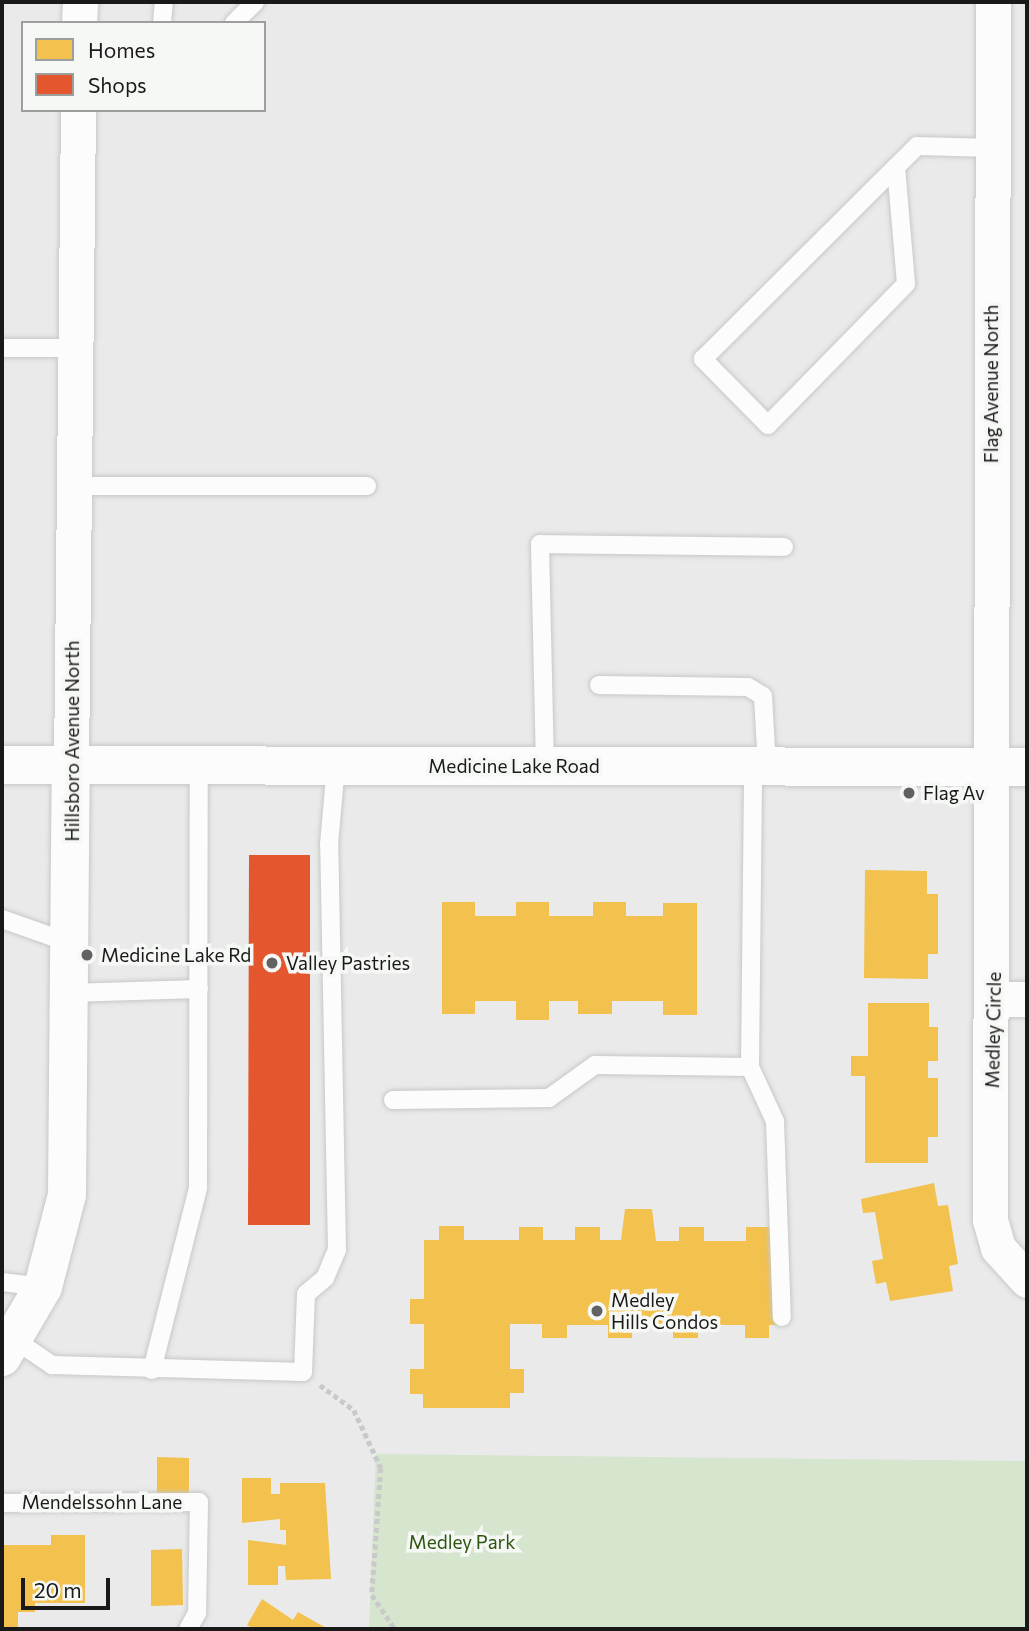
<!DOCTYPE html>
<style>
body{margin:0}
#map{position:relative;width:1029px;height:1631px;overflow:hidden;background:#e9eae9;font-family:Commissioner,sans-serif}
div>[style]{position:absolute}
.green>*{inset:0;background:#d5e5ce}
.homes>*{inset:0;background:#f2c14e}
.shops>*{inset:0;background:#e4572e}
.path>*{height:4.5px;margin-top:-2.25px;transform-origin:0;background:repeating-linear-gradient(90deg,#c8c9c8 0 5px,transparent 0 8.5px)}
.roads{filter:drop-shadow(0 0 2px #c7c8c7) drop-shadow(0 0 2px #c7c8c7)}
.service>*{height:18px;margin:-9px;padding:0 9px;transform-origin:9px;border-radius:9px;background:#fcfcfc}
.minor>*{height:35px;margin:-17.5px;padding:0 17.5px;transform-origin:17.5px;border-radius:17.5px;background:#fcfcfc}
.tertiary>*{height:38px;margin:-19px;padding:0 19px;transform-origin:19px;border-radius:19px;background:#fcfcfc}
.dots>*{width:19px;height:19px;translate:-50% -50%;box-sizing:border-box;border:4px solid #f6f8f5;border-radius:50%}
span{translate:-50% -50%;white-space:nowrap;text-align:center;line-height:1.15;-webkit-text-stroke:7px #f6f8f5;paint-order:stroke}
.street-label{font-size:19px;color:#181918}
.poi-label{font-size:19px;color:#181918}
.left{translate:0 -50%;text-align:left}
.park-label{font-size:19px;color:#2c550f}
.frame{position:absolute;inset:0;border:4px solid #181918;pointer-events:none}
.legend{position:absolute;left:21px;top:21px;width:245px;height:91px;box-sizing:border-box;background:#f6f8f5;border:2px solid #9d9f9d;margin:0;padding:9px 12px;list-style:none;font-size:21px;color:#181918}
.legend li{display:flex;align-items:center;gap:14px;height:35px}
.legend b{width:35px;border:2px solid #9d9f9d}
.scale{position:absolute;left:21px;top:1578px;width:89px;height:32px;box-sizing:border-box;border:4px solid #181918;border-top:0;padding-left:9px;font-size:21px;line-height:24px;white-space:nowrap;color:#181918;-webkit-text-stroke:5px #f6f8f5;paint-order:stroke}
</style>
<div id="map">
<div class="green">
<div style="clip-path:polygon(376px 1454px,1027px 1461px,1027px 1629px,369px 1629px)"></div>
</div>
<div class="homes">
<div style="clip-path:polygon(865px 870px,927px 871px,927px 894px,938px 894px,938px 954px,928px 954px,928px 979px,864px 978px)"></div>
<div style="clip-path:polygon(442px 902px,475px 902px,475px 916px,516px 916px,516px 902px,549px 902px,549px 916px,593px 916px,593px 902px,626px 902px,626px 916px,663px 916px,663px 903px,697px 903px,697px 1015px,663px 1015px,663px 1001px,612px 1001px,612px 1014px,578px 1014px,578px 1001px,549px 1001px,549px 1020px,516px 1020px,516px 1001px,475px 1001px,475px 1014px,442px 1014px)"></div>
<div style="clip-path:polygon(868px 1003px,929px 1003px,929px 1027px,938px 1027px,938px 1061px,928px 1061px,928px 1078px,938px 1078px,938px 1137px,928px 1137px,928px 1163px,865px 1163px,865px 1076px,851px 1076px,851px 1056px,868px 1056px)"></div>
<div style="clip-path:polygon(934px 1183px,938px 1206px,948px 1205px,958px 1264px,949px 1266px,953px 1291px,890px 1301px,886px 1282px,876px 1284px,872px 1261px,883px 1259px,875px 1212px,863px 1213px,861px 1199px)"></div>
<div style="clip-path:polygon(625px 1209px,652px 1209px,656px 1241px,679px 1241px,679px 1227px,704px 1227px,704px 1241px,746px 1241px,746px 1227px,771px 1227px,784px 1325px,769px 1325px,769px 1338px,745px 1338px,745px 1325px,698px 1325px,698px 1338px,673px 1338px,673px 1324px,632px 1324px,632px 1338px,608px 1338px,608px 1325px,567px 1325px,567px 1338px,542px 1338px,542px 1324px,510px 1324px,510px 1369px,524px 1369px,524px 1393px,510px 1393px,510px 1408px,423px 1408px,423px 1394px,410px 1394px,410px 1369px,424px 1369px,424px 1324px,410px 1324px,410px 1299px,424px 1299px,424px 1240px,439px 1240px,439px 1226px,464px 1226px,464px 1240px,519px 1240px,519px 1227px,543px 1227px,543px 1240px,575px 1240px,575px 1227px,600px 1227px,600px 1240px,621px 1240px)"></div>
<div style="clip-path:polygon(157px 1457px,189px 1458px,189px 1493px,157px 1493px)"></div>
<div style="clip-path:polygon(242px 1478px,271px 1478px,271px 1494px,280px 1494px,280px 1483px,325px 1483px,331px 1579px,286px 1580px,285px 1566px,278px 1566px,278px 1585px,248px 1585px,248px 1540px,286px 1545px,286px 1530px,280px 1530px,280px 1519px,242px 1523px)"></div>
<div style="clip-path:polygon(51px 1535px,85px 1535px,85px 1603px,35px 1603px,35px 1612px,18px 1612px,18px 1628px,2px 1628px,2px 1545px,51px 1545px)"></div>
<div style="clip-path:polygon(182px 1549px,183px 1605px,151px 1606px,151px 1550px)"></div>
<div style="clip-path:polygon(262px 1599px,293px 1620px,298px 1612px,328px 1629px,254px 1629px,247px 1625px)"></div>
</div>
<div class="shops">
<div style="clip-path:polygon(249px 855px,310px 855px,310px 1225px,248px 1225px)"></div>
</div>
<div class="path">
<div style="left:320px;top:1385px;width:42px;rotate:36.3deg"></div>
<div style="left:354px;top:1410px;width:64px;rotate:65deg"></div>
<div style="left:381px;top:1468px;width:127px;rotate:94.1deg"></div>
<div style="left:372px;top:1595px;width:41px;rotate:55.9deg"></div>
</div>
<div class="roads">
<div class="service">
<div style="left:162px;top:23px;width:21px;rotate:-85deg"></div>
<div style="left:234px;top:23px;width:30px;rotate:-45deg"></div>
<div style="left:896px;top:167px;width:117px;rotate:85.1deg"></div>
<div style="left:906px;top:284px;width:197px;rotate:134.4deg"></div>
<div style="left:768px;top:425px;width:93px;rotate:-134.6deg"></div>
<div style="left:703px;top:359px;width:272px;rotate:-44.9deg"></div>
<div style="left:896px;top:167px;width:30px;rotate:-45deg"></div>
<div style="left:917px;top:146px;width:75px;rotate:1.5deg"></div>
<div style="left:2px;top:348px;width:75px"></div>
<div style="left:75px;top:486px;width:292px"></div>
<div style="left:599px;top:685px;width:149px;rotate:0.8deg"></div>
<div style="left:748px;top:687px;width:17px;rotate:31deg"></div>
<div style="left:763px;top:696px;width:72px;rotate:86.8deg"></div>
<div style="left:545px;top:766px;width:222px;rotate:-91.3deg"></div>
<div style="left:540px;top:544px;width:244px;rotate:0.7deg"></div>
<div style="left:2px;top:919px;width:72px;rotate:19.4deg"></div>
<div style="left:69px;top:993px;width:130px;rotate:-1.8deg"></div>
<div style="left:750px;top:1067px;width:60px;rotate:65.2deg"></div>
<div style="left:775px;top:1121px;width:196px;rotate:88deg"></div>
<div style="left:393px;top:1100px;width:156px;rotate:-0.7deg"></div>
<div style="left:549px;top:1098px;width:57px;rotate:-35.7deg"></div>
<div style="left:595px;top:1065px;width:155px;rotate:0.7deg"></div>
<div style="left:750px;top:1067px;width:300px;rotate:-89.4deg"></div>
<div style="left:2px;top:1282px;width:41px;rotate:7deg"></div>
<div style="left:15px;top:1340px;width:45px;rotate:34deg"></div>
<div style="left:52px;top:1365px;width:251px;rotate:1.6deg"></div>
<div style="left:303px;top:1372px;width:78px;rotate:-87.8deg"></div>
<div style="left:306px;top:1294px;width:25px;rotate:-40deg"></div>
<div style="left:325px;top:1278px;width:30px;rotate:-67deg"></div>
<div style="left:337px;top:1250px;width:405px;rotate:-91.1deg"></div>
<div style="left:329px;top:845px;width:80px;rotate:-85deg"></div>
<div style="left:152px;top:1370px;width:188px;rotate:-75.8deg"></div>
<div style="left:198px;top:1188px;width:424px;rotate:-89.9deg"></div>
<div style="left:2px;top:1503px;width:197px;rotate:-0.3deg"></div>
<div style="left:199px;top:1502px;width:111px;rotate:91deg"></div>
<div style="left:197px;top:1613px;width:18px;rotate:119deg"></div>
</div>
<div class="minor">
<div style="left:993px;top:2px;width:1218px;rotate:90.14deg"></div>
<div style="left:990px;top:1220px;width:29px;rotate:74deg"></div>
<div style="left:998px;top:1248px;width:43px;rotate:47.8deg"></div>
<div style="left:79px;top:23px;width:21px;rotate:-87deg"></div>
<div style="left:71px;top:765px;width:655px;rotate:-89.39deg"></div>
<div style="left:994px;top:999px;width:33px"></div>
</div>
<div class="tertiary">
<div style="left:2px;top:765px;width:1025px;rotate:0.11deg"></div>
<div style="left:2px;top:1357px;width:81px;rotate:-59.6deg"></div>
<div style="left:43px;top:1287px;width:95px;rotate:-75.4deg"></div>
<div style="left:67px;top:1195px;width:430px;rotate:-89.5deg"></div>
</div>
</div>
<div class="dots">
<div style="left:909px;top:793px;background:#616261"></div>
<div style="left:87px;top:955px;background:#616261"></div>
<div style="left:272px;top:963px;background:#616261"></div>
<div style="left:597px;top:1311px;background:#616261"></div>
</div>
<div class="street-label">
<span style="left:991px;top:384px;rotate:-90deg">Flag Avenue North</span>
<span style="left:72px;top:741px;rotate:-90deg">Hillsboro Avenue North</span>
<span style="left:514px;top:766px">Medicine Lake Road</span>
<span style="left:993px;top:1030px;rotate:-89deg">Medley Circle</span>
<span style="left:102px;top:1502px">Mendelssohn Lane</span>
</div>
<div class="poi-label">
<span class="left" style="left:923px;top:793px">Flag Av</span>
<span class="left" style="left:101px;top:955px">Medicine Lake Rd</span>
<span class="left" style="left:286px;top:963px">Valley Pastries</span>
<span class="left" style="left:611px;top:1311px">Medley<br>Hills Condos</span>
</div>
<div class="park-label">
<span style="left:462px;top:1542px">Medley Park</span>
</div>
<div class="frame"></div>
<ul class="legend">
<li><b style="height:19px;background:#f2c14e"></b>Homes</li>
<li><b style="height:19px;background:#e4572e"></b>Shops</li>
</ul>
<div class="scale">20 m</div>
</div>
